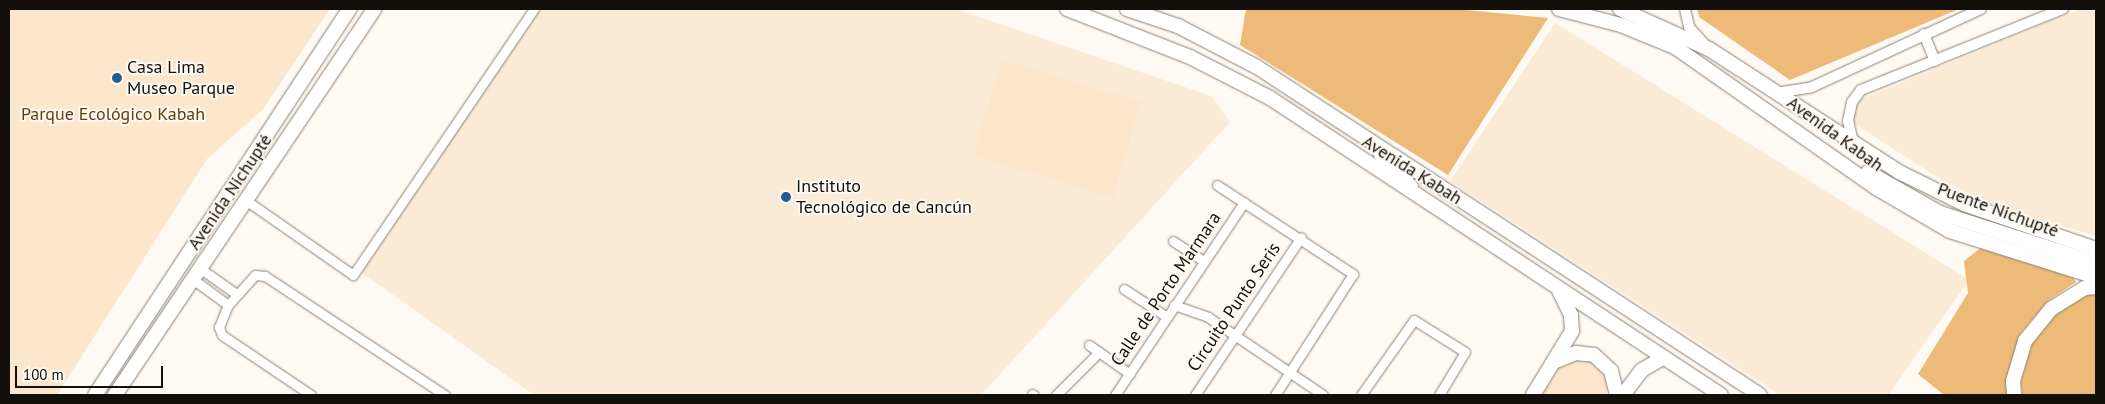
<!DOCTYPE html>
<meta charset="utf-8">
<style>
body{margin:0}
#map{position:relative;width:2105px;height:404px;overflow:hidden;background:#fef9f3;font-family:"PT Sans",sans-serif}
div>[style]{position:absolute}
.built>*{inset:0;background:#fbead5}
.green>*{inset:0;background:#fce6cc}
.forest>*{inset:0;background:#eeba78}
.roads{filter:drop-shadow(0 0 1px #8b8174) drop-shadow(0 0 1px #8b8174)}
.minor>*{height:9px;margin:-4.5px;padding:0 4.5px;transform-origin:4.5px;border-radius:4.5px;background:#fff}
.tertiary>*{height:10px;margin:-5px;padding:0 5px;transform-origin:5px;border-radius:5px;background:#fff}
.primary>*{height:14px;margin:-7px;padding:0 7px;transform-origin:7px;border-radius:7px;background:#fff}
.dots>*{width:14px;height:14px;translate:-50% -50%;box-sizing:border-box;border:2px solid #fef9f3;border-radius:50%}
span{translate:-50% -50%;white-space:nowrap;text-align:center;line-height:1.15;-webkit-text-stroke:4px #fef9f3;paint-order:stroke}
.poi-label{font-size:18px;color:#130f0a}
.left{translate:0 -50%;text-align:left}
.park-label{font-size:18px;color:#613f0a}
.street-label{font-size:18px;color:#130f0a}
.frame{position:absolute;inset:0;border:10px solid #130f0a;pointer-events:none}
.scale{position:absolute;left:15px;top:366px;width:148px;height:22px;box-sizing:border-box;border:2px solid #130f0a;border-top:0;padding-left:6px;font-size:15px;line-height:18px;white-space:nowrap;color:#130f0a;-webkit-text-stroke:4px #fef9f3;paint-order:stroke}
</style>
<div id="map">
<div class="built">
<div style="clip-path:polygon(539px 9px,956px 9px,1211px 96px,1230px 122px,981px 395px,534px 395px,361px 272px)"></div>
<div style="clip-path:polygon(2080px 9px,2096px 12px,2096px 236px,1992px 205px,1943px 181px,1855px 124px,1851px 116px,1859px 100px)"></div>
<div style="clip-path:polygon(1555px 23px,1969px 280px,1888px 395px,1780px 395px,1450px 181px)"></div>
</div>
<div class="green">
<div style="clip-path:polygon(9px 9px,330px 9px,264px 108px,207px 159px,57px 395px,9px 395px)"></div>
<div style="clip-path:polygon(1002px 60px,1141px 102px,1113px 197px,973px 155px)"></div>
<div style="clip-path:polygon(1576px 353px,1611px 371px,1606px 395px,1533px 395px,1556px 361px)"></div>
</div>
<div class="forest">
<div style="clip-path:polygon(1246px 9px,1457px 9px,1548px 18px,1448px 175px,1240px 45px)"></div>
<div style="clip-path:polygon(1697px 9px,1959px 9px,1790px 80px,1699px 17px)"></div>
<div style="clip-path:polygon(1991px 240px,2063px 260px,2076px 282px,2048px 301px,2021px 333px,2007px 377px,2007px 395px,1944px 395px,1918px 374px,1968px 293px,1964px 261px)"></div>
<div style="clip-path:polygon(2088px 293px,2096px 293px,2096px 395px,2022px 395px,2021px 381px,2032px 343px,2054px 315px)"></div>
</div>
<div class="roads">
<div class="minor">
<div style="left:1217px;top:185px;width:163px;rotate:33.2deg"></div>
<div style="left:1353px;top:274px;width:144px;rotate:122.8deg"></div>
<div style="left:247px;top:201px;width:129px;rotate:34.9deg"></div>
<div style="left:353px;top:275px;width:322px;rotate:-55.8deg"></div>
<div style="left:1173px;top:241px;width:37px;rotate:33deg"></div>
<div style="left:201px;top:269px;width:42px;rotate:35.2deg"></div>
<div style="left:194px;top:280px;width:42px;rotate:36.3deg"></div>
<div style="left:1124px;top:289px;width:51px;rotate:33.1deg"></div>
<div style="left:1174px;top:305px;width:36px;rotate:19deg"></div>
<div style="left:1208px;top:317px;width:139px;rotate:34.1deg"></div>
<div style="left:1089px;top:345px;width:50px;rotate:35.3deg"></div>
<div style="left:1032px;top:394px;width:2px;rotate:27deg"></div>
<div style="left:311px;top:395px;width:107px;rotate:-146deg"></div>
<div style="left:222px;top:335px;width:9px;rotate:-111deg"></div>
<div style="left:219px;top:327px;width:24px;rotate:-68deg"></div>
<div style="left:228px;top:305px;width:40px;rotate:-48deg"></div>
<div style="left:255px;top:275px;width:10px;rotate:6deg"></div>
<div style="left:265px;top:276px;width:216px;rotate:33.5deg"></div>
<div style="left:1056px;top:395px;width:61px;rotate:-45deg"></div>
<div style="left:1115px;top:395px;width:232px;rotate:-56.2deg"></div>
<div style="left:1195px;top:395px;width:190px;rotate:-56.1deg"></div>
<div style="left:1361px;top:395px;width:92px;rotate:-54.8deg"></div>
<div style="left:1414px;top:320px;width:60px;rotate:32.1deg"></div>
<div style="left:1465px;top:352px;width:50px;rotate:121.2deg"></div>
</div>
<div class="tertiary">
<div style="left:1685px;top:9px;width:18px;rotate:77deg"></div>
<div style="left:1689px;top:27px;width:24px;rotate:48deg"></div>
<div style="left:1924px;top:34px;width:29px;rotate:68deg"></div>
<div style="left:1776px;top:93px;width:36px;rotate:-9deg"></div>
<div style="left:1812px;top:87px;width:186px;rotate:-24.8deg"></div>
<div style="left:1853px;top:142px;width:22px;rotate:-103deg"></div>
<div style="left:1848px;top:121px;width:19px;rotate:-78deg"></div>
<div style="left:1852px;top:102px;width:15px;rotate:-53deg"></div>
<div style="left:1861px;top:90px;width:218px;rotate:-21.9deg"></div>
</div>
<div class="primary">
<div style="left:1067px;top:9px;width:132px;rotate:21.3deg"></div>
<div style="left:1190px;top:57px;width:90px;rotate:27.1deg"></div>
<div style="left:1270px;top:98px;width:540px;rotate:33.37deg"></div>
<div style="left:1127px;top:9px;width:54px;rotate:18.4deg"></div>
<div style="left:1178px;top:26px;width:89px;rotate:27.4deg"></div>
<div style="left:1257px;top:67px;width:600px;rotate:33.11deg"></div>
<div style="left:1559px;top:9px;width:64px;rotate:14.5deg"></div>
<div style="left:1621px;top:25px;width:58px;rotate:22.2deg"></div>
<div style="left:1675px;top:47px;width:248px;rotate:35deg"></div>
<div style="left:1878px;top:189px;width:83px;rotate:30.3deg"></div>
<div style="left:1950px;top:231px;width:153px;rotate:17.5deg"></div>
<div style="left:1620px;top:9px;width:98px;rotate:24.2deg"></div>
<div style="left:1709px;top:49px;width:226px;rotate:32.9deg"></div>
<div style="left:1899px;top:172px;width:72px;rotate:26.2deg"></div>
<div style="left:1964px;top:204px;width:139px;rotate:18.8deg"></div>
<div style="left:1381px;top:155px;width:44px;rotate:46.8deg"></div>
<div style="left:1868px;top:172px;width:83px;rotate:29.7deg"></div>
<div style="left:1940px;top:213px;width:164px;rotate:17.8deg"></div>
<div style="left:1556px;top:361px;width:22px;rotate:-22deg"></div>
<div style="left:1576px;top:353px;width:18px;rotate:6deg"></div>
<div style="left:1594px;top:355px;width:23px;rotate:43deg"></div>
<div style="left:1611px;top:371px;width:25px;rotate:76deg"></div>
<div style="left:95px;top:395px;width:463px;rotate:-56.6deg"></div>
<div style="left:115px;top:395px;width:465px;rotate:-56.1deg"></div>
<div style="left:1533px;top:395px;width:75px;rotate:-58.6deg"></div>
<div style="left:1572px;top:331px;width:16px;rotate:-94deg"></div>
<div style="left:1571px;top:315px;width:28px;rotate:-116deg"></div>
<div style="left:1623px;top:395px;width:31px;rotate:-53deg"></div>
<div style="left:1642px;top:370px;width:24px;rotate:-30deg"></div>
<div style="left:2014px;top:395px;width:14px;rotate:-94deg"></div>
<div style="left:2013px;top:381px;width:42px;rotate:-73.3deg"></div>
<div style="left:2025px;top:341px;width:41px;rotate:-50.9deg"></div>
<div style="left:2051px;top:309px;width:40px;rotate:-32deg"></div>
<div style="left:2085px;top:288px;width:11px;rotate:-5deg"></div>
</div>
</div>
<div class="dots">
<div style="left:117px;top:78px;background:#265c94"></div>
<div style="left:786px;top:197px;background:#265c94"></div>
</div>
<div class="poi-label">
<span class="left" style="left:127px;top:78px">Casa Lima<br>Museo Parque</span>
<span class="left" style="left:796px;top:197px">Instituto<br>Tecnológico de Cancún</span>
</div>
<div class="park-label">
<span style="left:113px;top:114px">Parque Ecológico Kabah</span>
</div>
<div class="street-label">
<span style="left:1835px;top:134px;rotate:36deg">Avenida Kabah</span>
<span style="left:1412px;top:170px;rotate:32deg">Avenida Kabah</span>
<span style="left:230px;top:192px;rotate:-56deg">Avenida Nichupté</span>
<span style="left:1998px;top:210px;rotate:20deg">Puente Nichupté</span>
<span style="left:1166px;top:289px;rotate:-56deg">Calle de Porto Marmara</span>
<span style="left:1234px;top:307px;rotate:-56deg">Circuito Punto Seris</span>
</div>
<div class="frame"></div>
<div class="scale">100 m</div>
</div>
